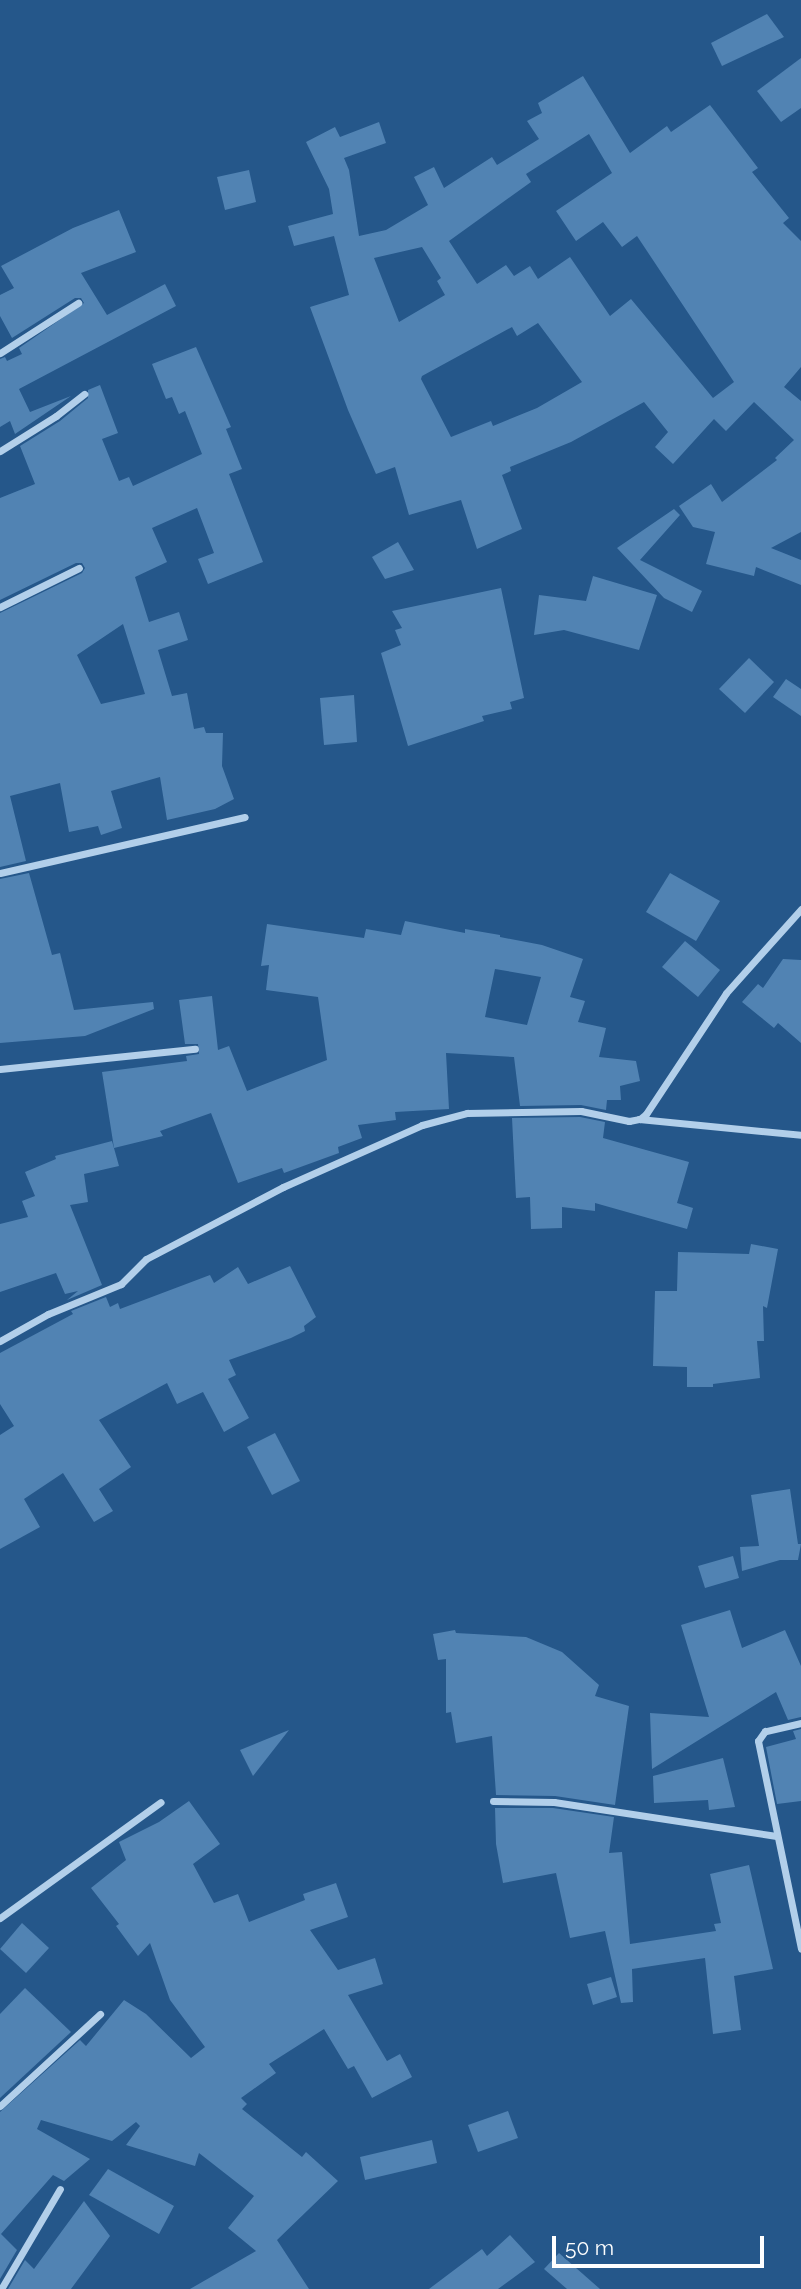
<!DOCTYPE html>
<style>
body{margin:0}
#map{position:relative;width:801px;height:2289px;overflow:hidden;background:#25578a;font-family:Raleway,sans-serif}
div>[style]{position:absolute}
.building>*{inset:0;background:#5183b3}
.minor>*{height:7px;margin:-3.5px;padding:0 3.5px;transform-origin:3.5px;border-radius:3.5px;background:#b2cfea}
span{translate:-50% -50%;white-space:nowrap;text-align:center;line-height:1.15;-webkit-text-stroke:7px #25578a;paint-order:stroke}
.scale{position:absolute;left:552px;top:2236px;width:212px;height:32px;box-sizing:border-box;border:4px solid #fff;border-top:0;padding-left:9px;font-size:21px;line-height:24px;white-space:nowrap;color:#fff;-webkit-text-stroke:5px #25578a;paint-order:stroke}
</style>
<div id="map">
<div class="building">
<div style="clip-path:polygon(767px 14px,784px 37px,722px 66px,711px 43px)"></div>
<div style="clip-path:polygon(801px 58px,801px 108px,781px 122px,757px 91px)"></div>
<div style="clip-path:polygon(evenodd,583px 76px,630px 153px,667px 126px,671px 132px,710px 105px,758px 168px,752px 172px,789px 218px,783px 223px,801px 241px,801px 367px,784px 387px,801px 401px,801px 532px,771px 548px,801px 560px,801px 585px,756px 567px,754px 576px,706px 564px,715px 532px,693px 527px,679px 506px,711px 484px,722px 502px,777px 460px,775px 458px,794px 440px,754px 402px,726px 431px,714px 419px,673px 464px,655px 447px,668px 432px,644px 402px,571px 442px,510px 467px,511px 471px,502px 475px,522px 529px,477px 549px,461px 500px,409px 515px,395px 467px,376px 474px,348px 410px,310px 307px,349px 295px,334px 236px,294px 246px,288px 226px,333px 214px,329px 189px,306px 142px,335px 127px,340px 137px,379px 122px,386px 143px,344px 158px,349px 170px,359px 236px,386px 230px,428px 205px,414px 177px,434px 167px,444px 188px,492px 157px,497px 165px,539px 139px,527px 121px,542px 113px,538px 103px,583px 76px,589px 134px,612px 173px,556px 211px,576px 241px,603px 222px,622px 247px,637px 236px,734px 382px,713px 398px,631px 299px,610px 316px,570px 257px,538px 279px,530px 266px,514px 276px,506px 265px,477px 284px,449px 241px,531px 182px,526px 174px,589px 134px,583px 76px,422px 247px,441px 278px,437px 281px,445px 295px,399px 322px,374px 258px,422px 247px,583px 76px,538px 323px,582px 382px,537px 408px,493px 426px,491px 421px,451px 437px,421px 379px,422px 376px,512px 327px,517px 336px,538px 323px)"></div>
<div style="clip-path:polygon(249px 170px,256px 202px,225px 210px,217px 177px)"></div>
<div style="clip-path:polygon(119px 210px,136px 252px,81px 273px,107px 315px,165px 284px,176px 306px,19px 389px,30px 412px,71px 396px,15px 434px,10px 421px,0 427px,0 359px,5px 357px,7px 361px,22px 354px,19px 348px,84px 303px,81px 298px,75px 298px,12px 338px,0 316px,0 295px,14px 288px,1px 266px,73px 228px)"></div>
<div style="clip-path:polygon(evenodd,196px 347px,231px 427px,226px 429px,242px 469px,229px 474px,263px 562px,208px 584px,198px 559px,214px 553px,197px 508px,152px 528px,167px 562px,135px 577px,149px 622px,179px 612px,188px 640px,158px 650px,172px 696px,187px 693px,194px 729px,204px 727px,206px 733px,223px 733px,222px 766px,234px 799px,215px 809px,167px 820px,160px 777px,111px 791px,122px 828px,101px 835px,98px 826px,69px 832px,60px 783px,10px 796px,26px 861px,0 867px,0 613px,82px 573px,85px 568px,82px 563px,76px 563px,0 600px,0 498px,35px 484px,20px 446px,60px 421px,88px 398px,88px 390px,100px 385px,118px 433px,102px 439px,119px 481px,129px 477px,133px 486px,202px 454px,185px 411px,179px 414px,172px 397px,166px 399px,152px 364px,196px 347px,123px 624px,145px 694px,101px 704px,77px 655px,123px 624px)"></div>
<div style="clip-path:polygon(674px 509px,680px 515px,640px 560px,702px 591px,692px 612px,664px 598px,617px 548px)"></div>
<div style="clip-path:polygon(398px 542px,414px 570px,385px 579px,372px 557px)"></div>
<div style="clip-path:polygon(593px 576px,657px 595px,639px 650px,564px 630px,534px 635px,539px 595px,586px 601px)"></div>
<div style="clip-path:polygon(501px 588px,524px 698px,510px 702px,512px 709px,482px 716px,484px 721px,408px 746px,381px 653px,401px 645px,395px 630px,402px 628px,392px 611px)"></div>
<div style="clip-path:polygon(749px 658px,774px 682px,745px 713px,719px 689px)"></div>
<div style="clip-path:polygon(786px 679px,801px 689px,801px 716px,773px 697px)"></div>
<div style="clip-path:polygon(354px 695px,357px 742px,324px 745px,320px 698px)"></div>
<div style="clip-path:polygon(29px 873px,52px 955px,60px 953px,74px 1010px,153px 1002px,154px 1009px,85px 1036px,0 1043px,0 879px)"></div>
<div style="clip-path:polygon(670px 873px,720px 901px,696px 941px,646px 912px)"></div>
<div style="clip-path:polygon(evenodd,405px 921px,465px 933px,465px 929px,500px 935px,500px 937px,542px 945px,583px 959px,570px 997px,585px 1001px,578px 1022px,606px 1028px,599px 1057px,636px 1061px,640px 1081px,620px 1086px,621px 1100px,607px 1100px,606px 1110px,581px 1105px,520px 1106px,514px 1057px,446px 1053px,449px 1109px,395px 1112px,396px 1120px,358px 1125px,362px 1138px,338px 1147px,339px 1153px,284px 1173px,282px 1168px,238px 1183px,211px 1113px,160px 1131px,163px 1136px,114px 1148px,102px 1072px,187px 1061px,186px 1056px,199px 1054px,198px 1044px,185px 1044px,179px 1000px,212px 996px,218px 1050px,229px 1046px,247px 1091px,327px 1060px,318px 997px,266px 990px,269px 965px,261px 966px,267px 924px,364px 938px,366px 929px,401px 935px,405px 921px,495px 969px,541px 977px,527px 1025px,485px 1017px,495px 969px)"></div>
<div style="clip-path:polygon(685px 941px,720px 970px,698px 997px,662px 967px)"></div>
<div style="clip-path:polygon(783px 959px,801px 960px,801px 1043px,778px 1023px,774px 1028px,742px 1002px,758px 984px,763px 988px)"></div>
<div style="clip-path:polygon(580px 1117px,605px 1122px,603px 1138px,689px 1162px,677px 1203px,693px 1208px,687px 1229px,595px 1203px,595px 1211px,562px 1207px,562px 1228px,531px 1229px,530px 1197px,516px 1198px,512px 1118px)"></div>
<div style="clip-path:polygon(112px 1141px,119px 1166px,84px 1174px,88px 1202px,70px 1205px,102px 1285px,67px 1300px,78px 1291px,65px 1294px,56px 1273px,0 1292px,0 1224px,28px 1217px,22px 1201px,35px 1196px,25px 1172px,56px 1159px,55px 1156px)"></div>
<div style="clip-path:polygon(751px 1244px,778px 1249px,767px 1308px,763px 1306px,764px 1341px,757px 1341px,760px 1378px,713px 1384px,713px 1387px,687px 1387px,687px 1367px,653px 1366px,655px 1291px,677px 1291px,678px 1252px,749px 1254px)"></div>
<div style="clip-path:polygon(290px 1266px,316px 1317px,304px 1326px,305px 1331px,291px 1338px,229px 1360px,236px 1375px,228px 1379px,249px 1418px,224px 1432px,203px 1392px,177px 1404px,167px 1383px,99px 1420px,131px 1467px,99px 1489px,113px 1511px,94px 1522px,63px 1473px,24px 1499px,40px 1527px,0 1549px,0 1435px,14px 1426px,0 1404px,0 1353px,73px 1314px,71px 1311px,106px 1297px,110px 1307px,118px 1303px,120px 1309px,210px 1275px,214px 1283px,238px 1267px,248px 1284px)"></div>
<div style="clip-path:polygon(275px 1433px,300px 1481px,272px 1495px,247px 1447px)"></div>
<div style="clip-path:polygon(790px 1489px,798px 1544px,801px 1544px,798px 1560px,780px 1560px,742px 1571px,740px 1547px,759px 1546px,751px 1495px)"></div>
<div style="clip-path:polygon(733px 1556px,739px 1578px,705px 1588px,698px 1566px)"></div>
<div style="clip-path:polygon(730px 1610px,742px 1648px,785px 1630px,801px 1666px,801px 1717px,788px 1720px,776px 1692px,652px 1769px,650px 1713px,709px 1717px,681px 1625px)"></div>
<div style="clip-path:polygon(455px 1630px,456px 1633px,526px 1637px,562px 1652px,599px 1685px,595px 1696px,629px 1706px,615px 1805px,555px 1796px,496px 1795px,492px 1736px,456px 1743px,451px 1712px,446px 1713px,446px 1659px,438px 1660px,433px 1634px)"></div>
<div style="clip-path:polygon(801px 1729px,801px 1801px,777px 1804px,766px 1747px,796px 1739px,793px 1731px)"></div>
<div style="clip-path:polygon(289px 1730px,253px 1776px,240px 1750px)"></div>
<div style="clip-path:polygon(723px 1758px,735px 1807px,709px 1810px,708px 1800px,654px 1803px,653px 1776px)"></div>
<div style="clip-path:polygon(189px 1801px,220px 1844px,193px 1864px,214px 1903px,238px 1894px,249px 1922px,305px 1900px,303px 1894px,336px 1883px,348px 1917px,310px 1930px,338px 1970px,375px 1958px,383px 1984px,348px 1995px,387px 2061px,400px 2054px,412px 2077px,372px 2098px,354px 2066px,348px 2069px,324px 2029px,269px 2064px,276px 2073px,241px 2098px,247px 2104px,242px 2109px,302px 2157px,306px 2152px,338px 2181px,277px 2240px,309px 2289px,190px 2289px,256px 2251px,228px 2228px,254px 2196px,199px 2153px,195px 2166px,126px 2145px,140px 2126px,136px 2122px,112px 2141px,41px 2120px,37px 2129px,90px 2159px,64px 2181px,53px 2175px,1px 2234px,17px 2250px,0 2279px,0 2112px,80px 2040px,86px 2046px,124px 2000px,146px 2014px,191px 2058px,205px 2047px,170px 2000px,150px 1943px,138px 1956px,116px 1926px,119px 1924px,91px 1888px,126px 1860px,119px 1842px,159px 1822px)"></div>
<div style="clip-path:polygon(495px 1808px,553px 1808px,614px 1817px,609px 1853px,622px 1852px,630px 1944px,716px 1931px,714px 1924px,721px 1923px,710px 1874px,749px 1865px,773px 1969px,734px 1976px,741px 2030px,713px 2034px,705px 1958px,632px 1969px,633px 2002px,621px 2003px,605px 1931px,570px 1938px,556px 1873px,503px 1883px,496px 1844px)"></div>
<div style="clip-path:polygon(22px 1923px,49px 1948px,26px 1973px,0 1949px)"></div>
<div style="clip-path:polygon(611px 1977px,617px 1997px,593px 2005px,587px 1984px)"></div>
<div style="clip-path:polygon(25px 1988px,71px 2032px,0 2098px,0 2014px)"></div>
<div style="clip-path:polygon(508px 2111px,518px 2138px,478px 2152px,468px 2125px)"></div>
<div style="clip-path:polygon(432px 2140px,437px 2163px,365px 2180px,360px 2157px)"></div>
<div style="clip-path:polygon(108px 2169px,174px 2206px,159px 2234px,89px 2195px)"></div>
<div style="clip-path:polygon(84px 2201px,110px 2236px,71px 2289px,8px 2289px,25px 2260px,34px 2269px)"></div>
<div style="clip-path:polygon(510px 2235px,535px 2262px,498px 2289px,429px 2289px,482px 2249px,487px 2256px)"></div>
<div style="clip-path:polygon(559px 2253px,600px 2289px,567px 2289px,544px 2269px)"></div>
</div>
<div class="minor">
<div style="left:0;top:353px;width:93px;rotate:-32.7deg"></div>
<div style="left:0;top:451px;width:66px;rotate:-32deg"></div>
<div style="left:56px;top:416px;width:36px;rotate:-38deg"></div>
<div style="left:0;top:607px;width:88px;rotate:-26.3deg"></div>
<div style="left:0;top:873px;width:251px;rotate:-12.9deg"></div>
<div style="left:0;top:1069px;width:196px;rotate:-5.9deg"></div>
<div style="left:640px;top:1119px;width:8px;rotate:-40deg"></div>
<div style="left:646px;top:1114px;width:145px;rotate:-56.5deg"></div>
<div style="left:726px;top:993px;width:113px;rotate:-48.2deg"></div>
<div style="left:0;top:1341px;width:55px;rotate:-29.4deg"></div>
<div style="left:48px;top:1314px;width:79px;rotate:-22.3deg"></div>
<div style="left:121px;top:1284px;width:35px;rotate:-45deg"></div>
<div style="left:146px;top:1259px;width:155px;rotate:-27.7deg"></div>
<div style="left:283px;top:1187px;width:152px;rotate:-24deg"></div>
<div style="left:422px;top:1125px;width:47px;rotate:-14.9deg"></div>
<div style="left:467px;top:1113px;width:114px;rotate:-1deg"></div>
<div style="left:581px;top:1111px;width:49px;rotate:11.8deg"></div>
<div style="left:629px;top:1121px;width:10px;rotate:-11deg"></div>
<div style="left:639px;top:1119px;width:163px;rotate:5.6deg"></div>
<div style="left:801px;top:1723px;width:37px;rotate:167deg"></div>
<div style="left:765px;top:1731px;width:12px;rotate:125deg"></div>
<div style="left:758px;top:1741px;width:212px;rotate:78.3deg"></div>
<div style="left:493px;top:1801px;width:61px;rotate:0.9deg"></div>
<div style="left:554px;top:1802px;width:225px;rotate:8.7deg"></div>
<div style="left:0;top:1918px;width:198px;rotate:-35.8deg"></div>
<div style="left:0;top:2106px;width:136px;rotate:-42.6deg"></div>
<div style="left:1px;top:2289px;width:116px;rotate:-59.5deg"></div>
</div>
<div class="scale">50 m</div>
</div>
